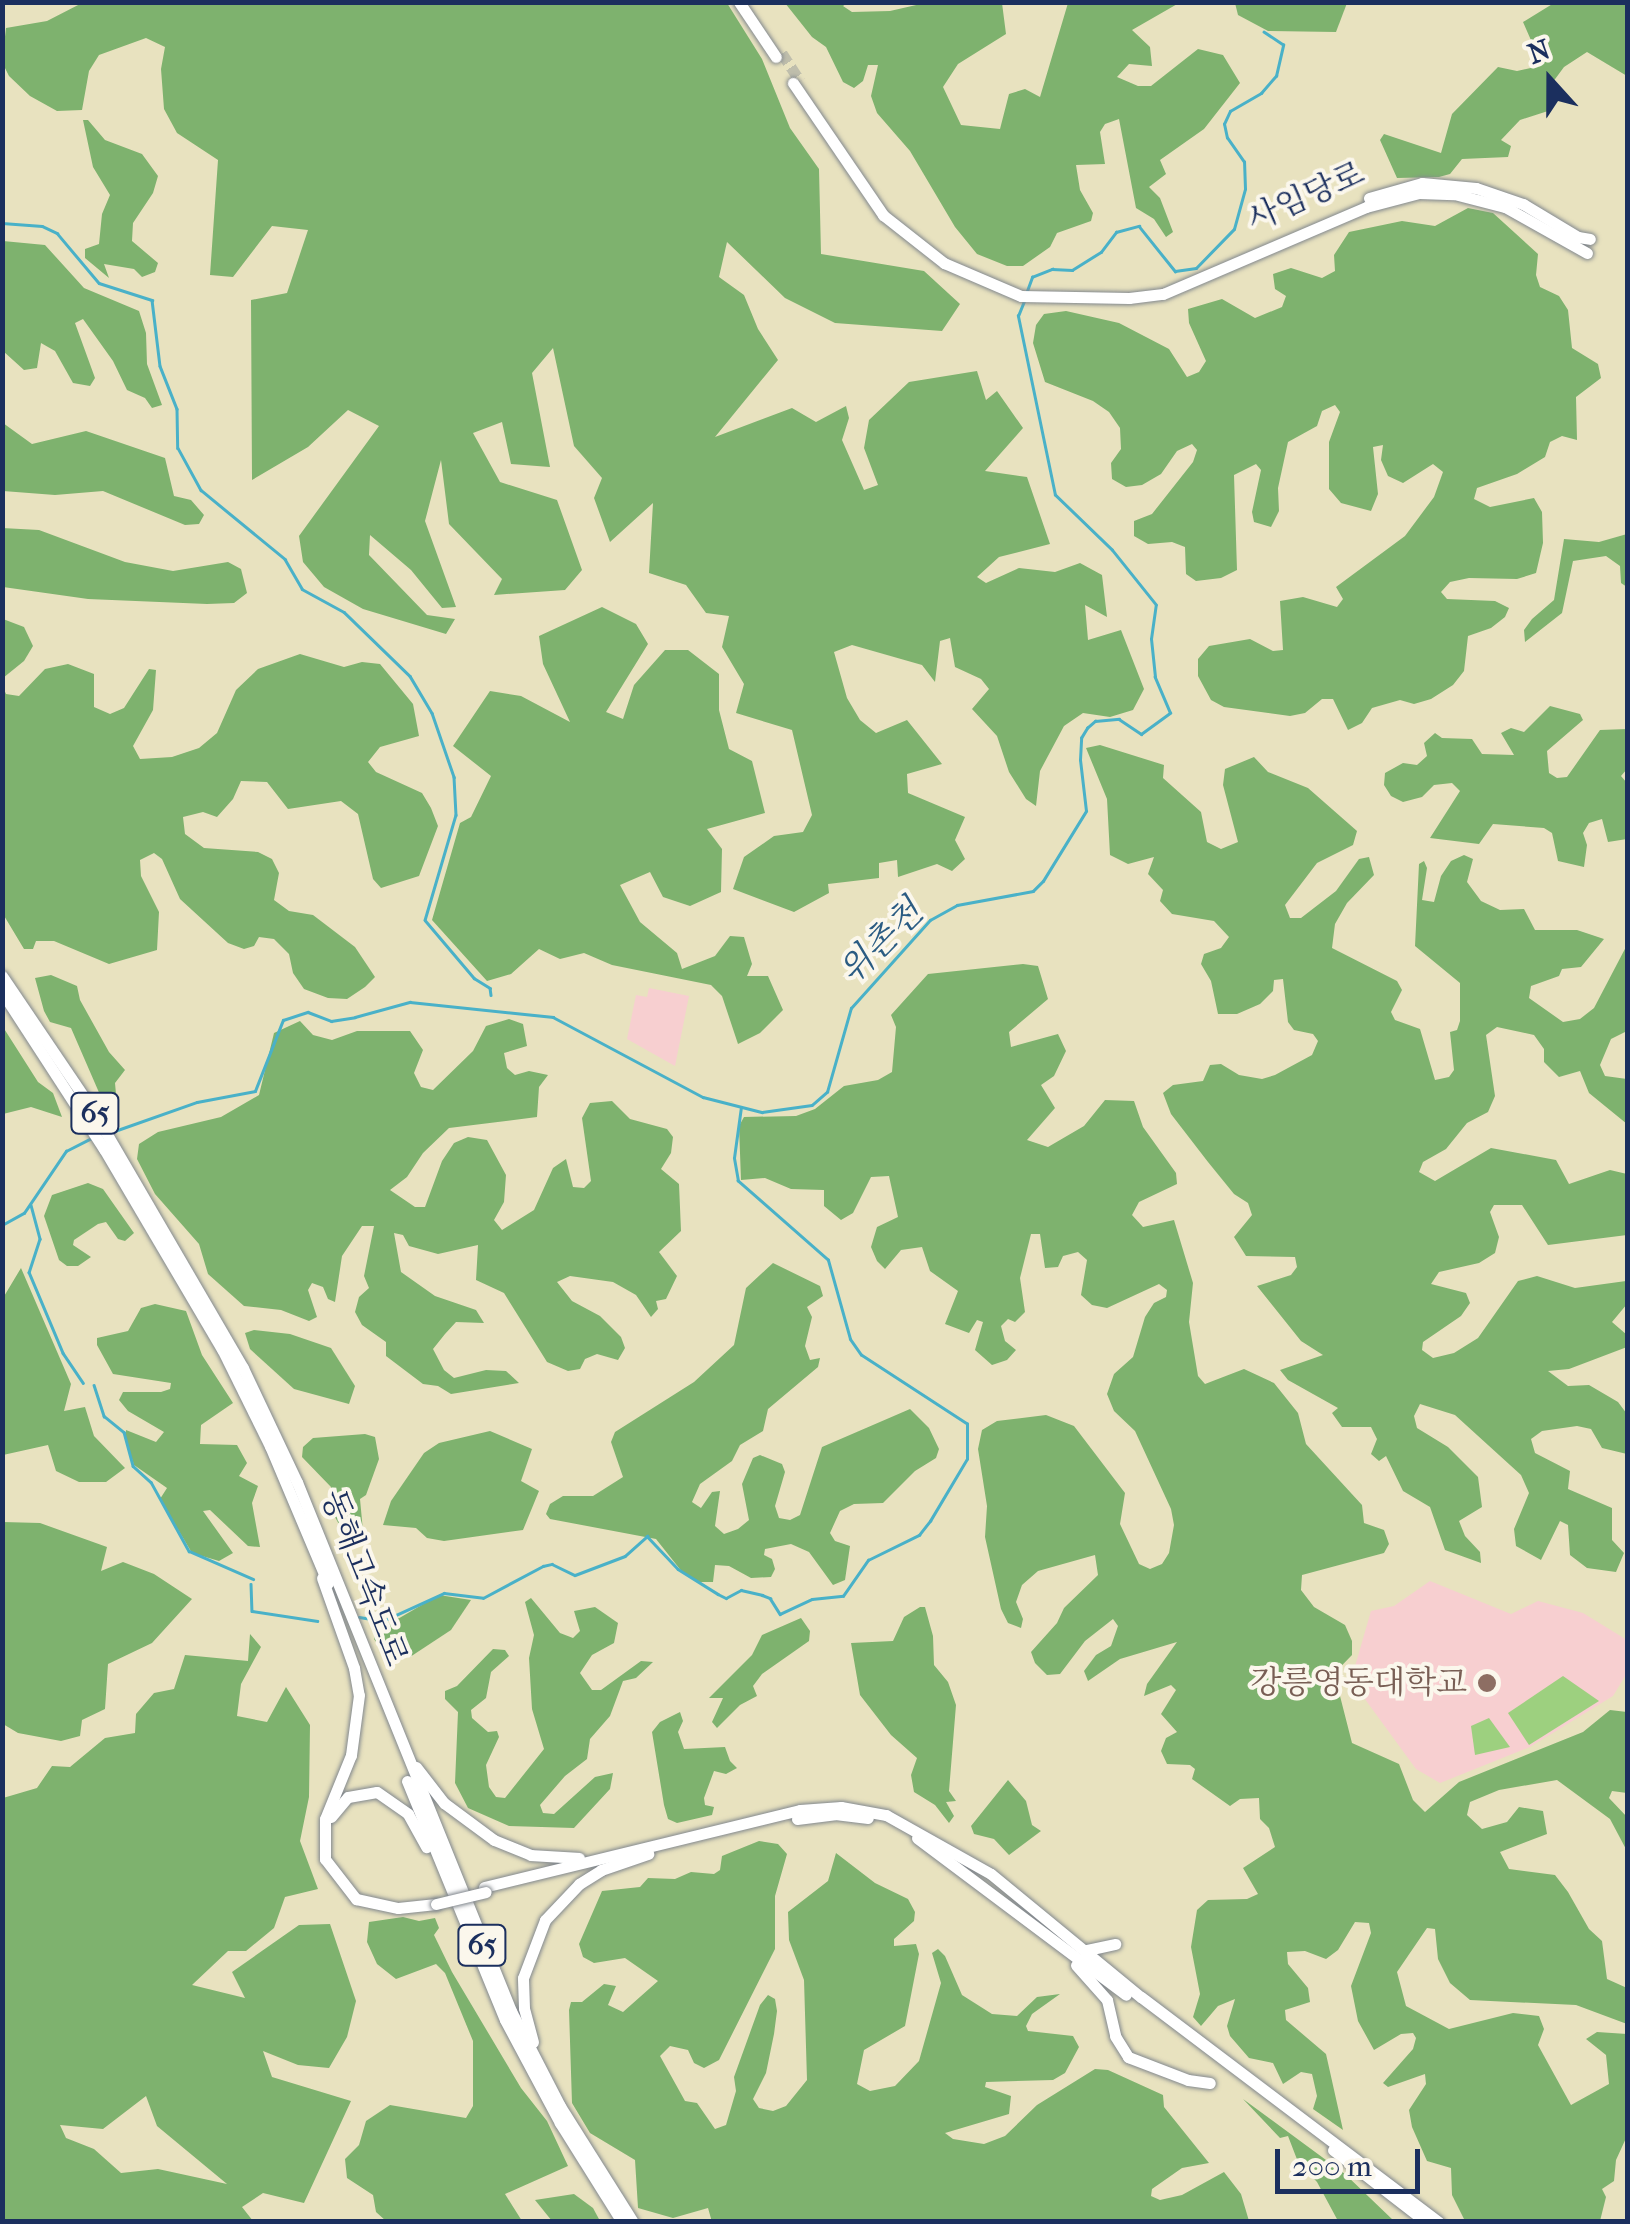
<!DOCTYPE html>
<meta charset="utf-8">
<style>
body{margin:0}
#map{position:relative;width:1630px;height:2224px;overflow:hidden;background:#e8e2bf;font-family:"IM FELL French Canon","Noto Serif KR",serif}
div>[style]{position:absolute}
.built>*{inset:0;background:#f7cfd0}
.green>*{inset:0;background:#9dd07f}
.forest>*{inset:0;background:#7eb26e}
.stream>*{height:2.5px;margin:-1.25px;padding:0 1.25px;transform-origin:1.25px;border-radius:1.25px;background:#49b1c8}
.trunk-tunnel>*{height:11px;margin-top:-5.5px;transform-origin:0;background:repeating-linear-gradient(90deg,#bfbeac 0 11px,transparent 0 16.5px)}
.roads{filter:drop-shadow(0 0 2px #82888e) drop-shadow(0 0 2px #82888e)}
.trunk>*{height:11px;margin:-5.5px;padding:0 5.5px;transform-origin:5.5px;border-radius:5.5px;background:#fff}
.motorway>*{height:11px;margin:-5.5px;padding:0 5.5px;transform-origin:5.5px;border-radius:5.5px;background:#fff}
.bridges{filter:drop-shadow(0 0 2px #82888e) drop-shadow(0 0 2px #82888e)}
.motorway-bridge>*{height:11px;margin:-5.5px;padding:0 5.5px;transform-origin:5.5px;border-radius:5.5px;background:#fff}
.dots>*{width:28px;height:28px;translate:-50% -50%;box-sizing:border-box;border:5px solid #fbf7ec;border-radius:50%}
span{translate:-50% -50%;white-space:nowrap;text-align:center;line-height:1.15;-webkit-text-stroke:8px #fbf7ec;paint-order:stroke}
.shield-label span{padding:2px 8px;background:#fbf7ec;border:2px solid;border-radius:8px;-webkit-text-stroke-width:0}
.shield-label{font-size:30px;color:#1b2f5e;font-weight:700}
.street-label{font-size:32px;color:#1b2f5e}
.education-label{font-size:32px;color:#785e54}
.right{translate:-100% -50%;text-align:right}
.water-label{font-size:35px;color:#2b5c83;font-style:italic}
.frame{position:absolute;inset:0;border:5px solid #1b2f5e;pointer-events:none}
.north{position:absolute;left:1500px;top:30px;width:100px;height:100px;-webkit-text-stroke:8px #fbf7ec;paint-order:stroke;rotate:339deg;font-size:28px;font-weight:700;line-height:40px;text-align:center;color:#1b2f5e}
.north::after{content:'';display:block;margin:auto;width:35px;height:45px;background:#1b2f5e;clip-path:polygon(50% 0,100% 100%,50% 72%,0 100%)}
.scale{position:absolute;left:1275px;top:2149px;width:145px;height:45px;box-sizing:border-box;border:5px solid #1b2f5e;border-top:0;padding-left:12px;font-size:30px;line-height:35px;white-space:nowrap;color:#1b2f5e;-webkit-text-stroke:8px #fbf7ec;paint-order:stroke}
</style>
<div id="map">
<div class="built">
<div style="clip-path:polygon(649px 988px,689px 996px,675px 1066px,627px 1039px,636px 995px,647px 997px)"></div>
<div style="clip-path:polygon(1430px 1581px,1511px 1614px,1538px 1601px,1583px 1613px,1627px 1640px,1627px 1673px,1613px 1696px,1530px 1747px,1440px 1783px,1416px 1769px,1351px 1680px,1371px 1611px,1394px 1606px)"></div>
</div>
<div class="green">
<div style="clip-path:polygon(1563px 1676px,1599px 1701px,1529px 1745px,1508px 1713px)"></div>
<div style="clip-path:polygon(1489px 1718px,1510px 1747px,1475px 1755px,1471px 1726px)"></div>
</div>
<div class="forest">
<div style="clip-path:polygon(82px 3px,727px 3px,762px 59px,790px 128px,819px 169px,821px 254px,924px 271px,960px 304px,942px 331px,835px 323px,785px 298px,727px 242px,719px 277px,744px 295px,758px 329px,778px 360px,715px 437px,792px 408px,816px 422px,846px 406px,849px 418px,842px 440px,864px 490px,878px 485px,864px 448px,869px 420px,909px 382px,977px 371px,986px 400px,997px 391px,1023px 428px,985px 471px,1027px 477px,1050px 544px,999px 557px,977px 577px,986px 583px,1019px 568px,1055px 572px,1080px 563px,1102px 575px,1107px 617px,1085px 605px,1088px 640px,1121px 630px,1144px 689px,1133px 710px,1110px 717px,1083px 713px,1064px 726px,1040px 771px,1036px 806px,1026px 799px,1009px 772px,997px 736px,972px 709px,989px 689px,981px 679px,955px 667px,950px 638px,940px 641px,935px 682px,922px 665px,852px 645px,834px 652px,847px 698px,860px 720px,876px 733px,907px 720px,942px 764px,907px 774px,908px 793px,965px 817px,955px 840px,965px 859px,952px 871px,937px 864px,898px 877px,897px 860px,879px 863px,879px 878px,828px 884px,829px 893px,794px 912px,733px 889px,744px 857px,774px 836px,803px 832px,812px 815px,792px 730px,736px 713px,744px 684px,722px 647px,729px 616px,706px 613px,686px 585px,649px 573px,653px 503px,610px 542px,594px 498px,602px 478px,574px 446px,553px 348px,532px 373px,550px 467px,511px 464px,502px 422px,473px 433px,500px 482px,557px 500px,582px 570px,565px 590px,494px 595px,502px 579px,449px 524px,441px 460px,425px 521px,456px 607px,442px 608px,411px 570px,370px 535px,369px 555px,427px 615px,455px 619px,446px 634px,363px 609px,324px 587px,303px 562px,299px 536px,379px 426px,348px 410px,308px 447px,252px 480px,251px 300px,287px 293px,308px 230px,272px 226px,233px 277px,210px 275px,218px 160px,177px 133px,164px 109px,161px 69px,165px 47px,146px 38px,99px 55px,89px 71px,82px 110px,57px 111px,30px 96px,9px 76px,2px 62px,6px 28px,47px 21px)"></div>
<div style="clip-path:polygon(785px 3px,847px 3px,843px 6px,852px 12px,890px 11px,925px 3px,1002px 3px,1006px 34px,958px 64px,943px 87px,961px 125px,1000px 129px,1009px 94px,1025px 89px,1040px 97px,1068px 3px,1179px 3px,1132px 30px,1150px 47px,1152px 66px,1129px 64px,1117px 77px,1138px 86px,1151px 86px,1198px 49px,1223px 55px,1240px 83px,1204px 129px,1160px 160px,1166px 174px,1149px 187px,1160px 198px,1173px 232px,1166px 237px,1154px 219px,1136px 208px,1119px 119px,1105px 124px,1100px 132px,1105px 164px,1076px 165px,1080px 190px,1093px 213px,1091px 221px,1057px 233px,1050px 247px,1023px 266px,1007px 266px,977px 254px,955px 227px,910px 151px,877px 113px,871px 96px,878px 65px,868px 65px,863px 81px,854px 88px,843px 82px,826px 47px,812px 37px)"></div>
<div style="clip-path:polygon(1235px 3px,1235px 2px,1347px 3px,1336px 32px,1268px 31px,1238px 15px)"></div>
<div style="clip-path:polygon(1554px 3px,1627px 3px,1627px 76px,1587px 52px,1564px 67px,1547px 90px,1552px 104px,1548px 111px,1520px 120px,1501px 140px,1511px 146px,1508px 157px,1462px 159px,1450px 174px,1439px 177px,1397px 178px,1380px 140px,1384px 134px,1441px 153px,1452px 114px,1498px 67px,1517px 71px,1535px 67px,1537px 54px,1523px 22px)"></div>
<div style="clip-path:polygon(83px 120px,88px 120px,105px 140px,142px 154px,158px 176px,153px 193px,133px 223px,132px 241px,158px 263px,155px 272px,142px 277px,134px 269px,104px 264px,109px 278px,85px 258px,85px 249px,99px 244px,102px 214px,110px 195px,93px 167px)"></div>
<div style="clip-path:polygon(1468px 208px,1493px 213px,1538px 254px,1536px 275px,1540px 287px,1559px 296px,1568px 310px,1572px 348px,1598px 364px,1601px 378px,1576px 397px,1577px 440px,1562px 436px,1550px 442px,1545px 457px,1517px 474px,1477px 488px,1474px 499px,1490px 507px,1534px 498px,1542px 512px,1543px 543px,1536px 573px,1517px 579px,1469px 578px,1450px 582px,1441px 592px,1447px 599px,1495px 601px,1509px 608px,1505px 617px,1491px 628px,1468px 636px,1464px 671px,1453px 685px,1431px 699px,1414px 704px,1400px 700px,1372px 708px,1362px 723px,1348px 730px,1333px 699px,1322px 699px,1305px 713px,1290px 716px,1224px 707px,1211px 700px,1198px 676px,1198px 659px,1209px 646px,1250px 639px,1273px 651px,1283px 650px,1280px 601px,1303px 597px,1337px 607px,1343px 599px,1336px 587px,1405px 536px,1434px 497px,1443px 472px,1433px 464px,1403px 483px,1388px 476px,1381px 460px,1383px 445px,1373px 447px,1378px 494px,1371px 511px,1341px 503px,1329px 489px,1329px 442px,1340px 412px,1335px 405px,1322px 411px,1317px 426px,1288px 442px,1278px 488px,1279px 511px,1271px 527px,1254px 522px,1252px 512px,1261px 470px,1256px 464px,1234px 475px,1237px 570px,1221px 578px,1196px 581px,1186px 574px,1185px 547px,1172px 542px,1148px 544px,1134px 536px,1134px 521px,1152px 514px,1193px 462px,1197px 450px,1192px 444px,1177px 451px,1161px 474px,1142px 485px,1126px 487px,1112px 479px,1111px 463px,1121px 449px,1120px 428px,1109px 412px,1093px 401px,1045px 382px,1033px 343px,1036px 325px,1044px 314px,1066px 311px,1119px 323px,1169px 349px,1187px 377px,1199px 372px,1206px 361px,1189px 323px,1188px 309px,1222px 299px,1255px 318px,1282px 307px,1286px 296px,1275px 289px,1273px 274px,1291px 268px,1322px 278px,1335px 271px,1334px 255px,1349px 232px,1402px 221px,1435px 226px)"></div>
<div style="clip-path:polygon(3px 241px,45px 245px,84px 288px,139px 311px,146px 333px,147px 364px,162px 405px,152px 408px,145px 398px,127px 390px,113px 361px,83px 319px,75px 323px,95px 378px,90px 386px,73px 383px,55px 351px,41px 343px,37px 368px,24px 370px,3px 351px)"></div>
<div style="clip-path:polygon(3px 423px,32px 444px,86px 431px,165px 458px,174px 496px,191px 500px,204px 515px,199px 524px,185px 525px,103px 491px,55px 495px,3px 491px)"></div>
<div style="clip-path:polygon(2px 528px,39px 530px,125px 562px,173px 571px,228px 562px,241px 569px,247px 593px,234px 603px,207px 604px,88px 599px,3px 587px)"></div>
<div style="clip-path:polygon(1627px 534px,1627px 587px,1621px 583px,1620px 566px,1606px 556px,1573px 561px,1562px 613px,1525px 642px,1524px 630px,1532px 619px,1554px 600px,1564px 539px,1599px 542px)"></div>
<div style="clip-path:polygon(602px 607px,636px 624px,648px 644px,606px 712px,623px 719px,634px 685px,665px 650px,688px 650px,719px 674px,719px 710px,729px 749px,752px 761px,765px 813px,707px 829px,722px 849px,721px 892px,690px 906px,663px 897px,650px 872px,620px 885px,640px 922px,677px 953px,682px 969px,715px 956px,730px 936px,744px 937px,752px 964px,747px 976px,768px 976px,783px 1010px,760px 1033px,738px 1044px,722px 996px,711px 985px,612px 965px,584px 953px,560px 959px,539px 949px,511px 974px,487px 981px,432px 920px,460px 823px,471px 817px,491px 776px,453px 746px,490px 691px,521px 696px,570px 722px,543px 664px,539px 636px)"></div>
<div style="clip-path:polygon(3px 619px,24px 627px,33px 646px,24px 661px,3px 678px)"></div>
<div style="clip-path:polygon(300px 654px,344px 667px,362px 662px,380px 664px,413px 704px,419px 736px,380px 747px,368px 762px,376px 772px,422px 793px,431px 808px,438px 826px,419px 876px,381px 888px,373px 879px,358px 814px,341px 801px,288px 809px,267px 782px,241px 781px,233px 799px,217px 817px,203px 812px,183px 817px,185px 834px,204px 848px,258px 852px,272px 859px,279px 873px,274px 900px,289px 911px,313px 915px,355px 947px,375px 977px,365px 987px,347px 999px,328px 998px,304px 989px,293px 973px,289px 954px,274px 939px,259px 937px,254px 946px,244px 949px,228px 943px,180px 899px,162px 859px,154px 853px,140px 860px,141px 876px,159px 912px,157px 950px,109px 964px,54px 941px,36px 941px,33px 949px,24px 949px,3px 914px,3px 687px,6px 694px,19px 696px,45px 669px,68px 664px,94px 674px,94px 707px,110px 714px,124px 708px,149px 669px,156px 670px,153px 710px,133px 746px,140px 759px,172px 757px,199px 748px,217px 733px,236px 690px,258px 669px)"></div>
<div style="clip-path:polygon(1550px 706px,1580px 714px,1583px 720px,1547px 751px,1549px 773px,1557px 778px,1567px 777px,1600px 730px,1627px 729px,1627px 769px,1621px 776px,1627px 783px,1627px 839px,1608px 842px,1602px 819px,1589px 823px,1583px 833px,1587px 845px,1584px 867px,1558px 861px,1552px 833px,1544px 828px,1493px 824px,1479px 844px,1430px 838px,1460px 791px,1452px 783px,1434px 785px,1422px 797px,1403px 802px,1391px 796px,1384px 785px,1385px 773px,1403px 763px,1417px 765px,1427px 756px,1424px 743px,1435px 733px,1442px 738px,1472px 739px,1482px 754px,1514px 755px,1501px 733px,1511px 728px,1524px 732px)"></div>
<div style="clip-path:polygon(1100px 745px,1164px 765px,1163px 778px,1201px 812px,1207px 842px,1221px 849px,1238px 842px,1223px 785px,1225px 769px,1254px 757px,1268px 772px,1308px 788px,1357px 831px,1353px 845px,1317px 863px,1285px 905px,1290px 918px,1301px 918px,1336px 891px,1359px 859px,1369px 857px,1374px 875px,1347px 903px,1335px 924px,1332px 948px,1397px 981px,1402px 990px,1391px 1012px,1395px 1020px,1420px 1029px,1435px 1080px,1449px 1077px,1454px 1070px,1450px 1032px,1457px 1030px,1460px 1021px,1460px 983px,1415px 946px,1419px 864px,1424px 861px,1427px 868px,1422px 900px,1434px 902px,1441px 876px,1451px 861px,1464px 855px,1473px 859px,1467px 882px,1481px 901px,1500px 910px,1524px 909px,1535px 930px,1577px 930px,1604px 939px,1581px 967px,1562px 969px,1559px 976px,1531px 986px,1529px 998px,1563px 1022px,1580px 1019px,1594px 1008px,1627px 945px,1627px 1031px,1611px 1039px,1600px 1065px,1605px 1076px,1627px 1079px,1627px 1124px,1589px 1093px,1580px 1071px,1559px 1077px,1544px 1062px,1544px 1049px,1534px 1035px,1497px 1027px,1486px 1035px,1495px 1096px,1488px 1112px,1467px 1123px,1446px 1149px,1423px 1162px,1419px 1172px,1435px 1181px,1491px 1148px,1556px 1160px,1569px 1184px,1610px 1170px,1627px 1174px,1627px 1235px,1548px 1245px,1522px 1205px,1494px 1205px,1490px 1212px,1499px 1237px,1495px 1253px,1479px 1263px,1439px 1272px,1431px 1284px,1466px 1293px,1470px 1303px,1461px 1316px,1423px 1342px,1422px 1350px,1433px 1358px,1454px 1353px,1478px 1338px,1518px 1281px,1537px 1276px,1575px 1288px,1626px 1281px,1627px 1304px,1612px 1322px,1627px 1335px,1627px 1347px,1569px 1369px,1548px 1371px,1568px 1386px,1589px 1385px,1618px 1402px,1627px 1414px,1627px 1454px,1602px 1448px,1591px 1429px,1577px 1426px,1542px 1431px,1531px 1439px,1535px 1453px,1570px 1471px,1568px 1489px,1612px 1508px,1612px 1540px,1624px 1553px,1616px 1572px,1587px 1568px,1570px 1555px,1568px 1525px,1560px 1521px,1541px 1560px,1516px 1546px,1514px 1529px,1529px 1493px,1521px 1475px,1455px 1415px,1420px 1404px,1414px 1416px,1417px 1428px,1448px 1447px,1478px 1477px,1482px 1507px,1459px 1521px,1465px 1536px,1480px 1552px,1481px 1563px,1445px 1550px,1430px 1507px,1403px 1491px,1386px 1456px,1379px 1461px,1371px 1454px,1377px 1439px,1371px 1427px,1342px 1427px,1332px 1413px,1338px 1408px,1288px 1380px,1280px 1370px,1323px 1355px,1301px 1341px,1257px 1286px,1291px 1275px,1297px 1267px,1295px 1257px,1246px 1256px,1234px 1237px,1252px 1215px,1248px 1203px,1234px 1194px,1208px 1162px,1171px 1114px,1163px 1093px,1173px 1085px,1203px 1081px,1210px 1065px,1221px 1064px,1239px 1075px,1262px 1079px,1275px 1075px,1312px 1055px,1318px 1041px,1313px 1034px,1294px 1030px,1288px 1022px,1283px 979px,1274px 980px,1273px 991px,1260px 1004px,1237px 1014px,1218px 1014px,1211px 981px,1201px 964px,1204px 954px,1221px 948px,1229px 937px,1214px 921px,1172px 914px,1160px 901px,1163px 890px,1148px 874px,1154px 857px,1128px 864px,1110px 855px,1107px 799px,1086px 748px)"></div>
<div style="clip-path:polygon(1023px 964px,1038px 966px,1048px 999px,1009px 1032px,1011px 1047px,1058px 1034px,1066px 1051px,1054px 1076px,1041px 1085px,1055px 1108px,1027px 1140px,1048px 1147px,1084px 1126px,1105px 1100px,1134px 1101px,1143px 1127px,1176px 1173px,1177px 1184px,1139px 1202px,1132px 1215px,1143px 1227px,1174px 1220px,1193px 1283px,1189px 1322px,1198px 1376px,1205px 1384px,1244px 1369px,1274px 1383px,1298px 1413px,1306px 1444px,1362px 1505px,1364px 1523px,1384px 1530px,1389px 1544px,1384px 1553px,1302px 1575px,1301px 1590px,1314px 1607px,1345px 1625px,1352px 1641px,1352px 1655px,1321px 1687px,1340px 1696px,1352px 1743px,1399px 1764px,1413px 1800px,1425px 1812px,1459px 1782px,1583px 1732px,1610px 1710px,1627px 1712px,1627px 1793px,1612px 1791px,1609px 1798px,1627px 1817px,1627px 1851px,1610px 1819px,1557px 1780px,1499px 1790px,1470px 1802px,1467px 1815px,1482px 1829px,1507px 1822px,1519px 1807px,1543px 1811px,1547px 1834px,1500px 1852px,1509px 1869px,1555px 1875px,1568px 1892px,1589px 1929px,1602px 1941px,1607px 1979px,1627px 1988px,1627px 2024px,1576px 2005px,1470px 2000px,1450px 1983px,1438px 1959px,1435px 1929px,1427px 1928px,1397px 1972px,1406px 2006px,1449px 2029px,1513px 2013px,1539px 2016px,1544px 2029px,1538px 2045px,1571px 2105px,1609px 2084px,1606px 2055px,1586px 2039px,1597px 2032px,1627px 2034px,1627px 2136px,1616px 2160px,1614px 2181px,1602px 2189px,1606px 2197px,1600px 2221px,1465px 2221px,1452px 2195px,1451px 2168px,1427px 2161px,1412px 2127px,1409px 2110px,1426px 2084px,1425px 2074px,1388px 2087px,1383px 2083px,1413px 2049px,1416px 2038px,1413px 2033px,1401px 2034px,1374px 2050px,1358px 2021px,1351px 1986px,1371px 1933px,1369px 1923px,1355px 1922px,1338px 1950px,1326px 1959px,1305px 1951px,1287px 1952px,1288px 1964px,1308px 1988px,1310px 2002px,1285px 2010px,1286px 2020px,1326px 2054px,1343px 2130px,1313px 2109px,1317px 2096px,1312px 2074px,1301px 2072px,1283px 2084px,1273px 2063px,1249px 2058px,1230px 2036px,1227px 2026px,1235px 1999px,1218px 2006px,1201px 2026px,1193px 2017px,1200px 1994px,1191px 1947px,1197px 1910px,1208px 1900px,1247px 1899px,1258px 1894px,1243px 1868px,1275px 1847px,1269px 1828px,1260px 1819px,1259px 1798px,1240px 1799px,1230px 1806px,1192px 1779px,1195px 1769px,1190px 1765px,1167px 1764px,1161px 1751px,1166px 1738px,1177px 1732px,1161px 1714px,1176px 1690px,1171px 1685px,1144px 1696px,1147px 1684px,1177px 1642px,1120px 1659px,1088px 1681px,1084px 1671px,1096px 1655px,1111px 1646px,1118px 1626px,1113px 1619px,1085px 1641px,1060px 1674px,1047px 1675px,1035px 1663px,1031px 1652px,1057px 1623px,1064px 1608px,1098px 1575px,1095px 1555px,1038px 1571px,1022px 1585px,1016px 1602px,1023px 1619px,1021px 1628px,1008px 1623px,1001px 1609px,985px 1537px,987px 1506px,978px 1449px,982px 1430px,997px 1421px,1046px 1415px,1074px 1426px,1125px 1493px,1120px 1524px,1139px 1564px,1150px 1569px,1162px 1564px,1169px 1553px,1174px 1525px,1171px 1509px,1135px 1431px,1114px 1411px,1107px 1394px,1114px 1374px,1133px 1357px,1145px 1317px,1154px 1303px,1166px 1297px,1167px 1290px,1159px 1284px,1107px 1308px,1092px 1305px,1081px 1295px,1087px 1260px,1078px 1252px,1063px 1256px,1058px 1267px,1045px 1268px,1040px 1234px,1031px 1234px,1020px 1278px,1025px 1312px,1015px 1322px,1008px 1319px,1001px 1326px,1005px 1341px,1016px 1350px,1007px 1360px,992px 1365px,975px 1350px,983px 1322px,977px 1320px,969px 1333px,945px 1324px,958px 1291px,930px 1271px,922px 1247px,901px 1250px,885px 1269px,877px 1261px,871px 1247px,877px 1227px,898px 1217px,889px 1176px,871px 1177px,853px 1213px,841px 1220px,824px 1206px,824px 1190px,791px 1189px,765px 1178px,741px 1180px,739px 1126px,744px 1117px,796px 1116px,815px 1109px,844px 1086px,878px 1080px,892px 1072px,896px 1027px,891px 1015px,928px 974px)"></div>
<div style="clip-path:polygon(51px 975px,77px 986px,80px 1000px,109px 1052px,125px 1070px,115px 1083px,116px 1094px,104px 1104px,71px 1028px,50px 1022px,44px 1011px,35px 978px)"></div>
<div style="clip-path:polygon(509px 1019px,523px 1024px,527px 1046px,504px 1053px,507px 1068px,515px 1075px,529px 1071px,548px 1075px,539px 1087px,537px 1117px,449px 1128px,423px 1153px,407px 1177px,390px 1190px,415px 1207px,425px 1207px,442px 1161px,454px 1143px,468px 1137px,487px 1140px,506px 1175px,504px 1202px,494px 1220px,502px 1230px,534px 1210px,553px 1168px,566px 1159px,573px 1187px,584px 1188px,591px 1181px,582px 1118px,590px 1103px,612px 1101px,630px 1119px,667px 1129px,673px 1137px,671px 1153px,661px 1169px,679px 1184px,681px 1231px,659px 1252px,677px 1276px,666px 1299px,656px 1301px,658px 1309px,651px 1317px,636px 1295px,613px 1282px,570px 1276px,557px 1282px,572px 1301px,600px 1316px,621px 1337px,625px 1348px,618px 1360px,597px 1354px,585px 1359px,580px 1369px,568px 1371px,547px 1362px,504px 1293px,476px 1280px,478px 1245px,438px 1254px,409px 1246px,403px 1235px,394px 1233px,401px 1272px,435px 1296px,476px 1310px,484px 1323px,456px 1322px,445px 1334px,433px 1349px,444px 1370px,454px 1378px,486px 1370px,506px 1371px,519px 1383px,451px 1394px,438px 1386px,423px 1384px,386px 1356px,386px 1342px,362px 1325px,355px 1312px,359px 1297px,369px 1288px,364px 1276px,374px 1226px,362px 1226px,342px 1256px,335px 1302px,328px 1299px,323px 1287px,312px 1283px,308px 1290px,317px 1317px,309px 1321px,281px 1310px,244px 1306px,208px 1274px,199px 1244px,155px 1194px,137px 1159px,139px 1144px,158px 1132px,221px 1117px,259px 1095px,274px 1033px,300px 1021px,313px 1035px,332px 1040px,357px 1031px,410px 1031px,423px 1050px,414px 1073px,421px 1087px,433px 1090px,473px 1051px,486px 1026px)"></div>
<div style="clip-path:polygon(3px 1027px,38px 1082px,53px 1093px,62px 1117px,31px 1107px,3px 1114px)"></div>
<div style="clip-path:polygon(88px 1183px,103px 1189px,134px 1233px,125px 1241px,118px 1239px,106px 1222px,98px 1224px,74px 1240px,73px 1245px,91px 1257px,78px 1266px,67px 1266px,59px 1260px,44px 1216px,52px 1195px)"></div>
<div style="clip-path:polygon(773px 1263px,820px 1286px,823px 1296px,807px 1307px,812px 1317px,805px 1346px,810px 1360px,820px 1358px,818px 1367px,768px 1409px,763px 1431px,740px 1445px,732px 1461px,700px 1484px,692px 1502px,701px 1508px,712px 1492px,720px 1491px,715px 1526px,724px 1534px,738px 1529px,749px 1520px,742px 1484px,753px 1458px,760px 1455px,782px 1464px,785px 1472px,775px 1506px,779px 1518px,790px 1520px,800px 1515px,822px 1447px,910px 1409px,929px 1428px,939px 1449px,936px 1458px,915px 1471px,883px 1503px,854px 1504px,840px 1511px,830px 1533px,835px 1541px,850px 1546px,845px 1580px,833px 1585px,809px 1552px,791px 1544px,765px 1549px,764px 1555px,772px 1559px,775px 1569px,771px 1577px,751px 1578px,729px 1566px,715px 1565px,713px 1582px,699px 1582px,683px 1573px,656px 1539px,550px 1519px,546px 1514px,550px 1504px,563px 1496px,593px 1496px,623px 1477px,611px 1442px,615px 1432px,694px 1382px,734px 1345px,746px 1288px)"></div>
<div style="clip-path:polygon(21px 1268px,71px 1384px,64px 1411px,85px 1407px,94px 1436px,125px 1468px,106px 1482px,79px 1482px,56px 1471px,48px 1445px,3px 1455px,3px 1298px)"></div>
<div style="clip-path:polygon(155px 1304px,186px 1311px,202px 1355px,233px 1403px,201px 1425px,200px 1444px,237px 1445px,247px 1463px,239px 1476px,258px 1486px,252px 1503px,260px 1547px,248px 1546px,210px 1510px,203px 1511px,233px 1553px,219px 1561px,192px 1553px,160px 1499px,167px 1488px,134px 1465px,126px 1440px,126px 1430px,156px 1442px,164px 1432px,128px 1411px,119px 1400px,123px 1392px,161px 1392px,170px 1389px,171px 1383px,113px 1374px,97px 1345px,97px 1338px,128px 1331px,141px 1308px)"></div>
<div style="clip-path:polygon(254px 1330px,290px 1334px,331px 1348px,355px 1386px,349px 1404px,294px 1389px,250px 1349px,245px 1333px)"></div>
<div style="clip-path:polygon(490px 1431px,532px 1449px,521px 1481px,539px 1491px,523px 1530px,444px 1541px,427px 1538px,416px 1528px,383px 1525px,391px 1501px,424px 1453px,439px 1443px)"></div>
<div style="clip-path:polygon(365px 1434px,375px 1437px,379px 1459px,366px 1495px,360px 1499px,363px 1531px,356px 1542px,347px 1538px,332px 1512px,331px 1487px,302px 1457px,303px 1447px,313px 1438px)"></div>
<div style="clip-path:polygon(3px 1522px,40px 1523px,107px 1547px,101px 1571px,123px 1562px,154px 1574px,192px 1599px,152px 1643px,108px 1664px,105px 1709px,82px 1720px,80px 1736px,61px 1741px,18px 1733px,3px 1724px)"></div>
<div style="clip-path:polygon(439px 1595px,471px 1600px,451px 1630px,410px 1657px,399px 1658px,378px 1645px,374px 1639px,377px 1631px)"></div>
<div style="clip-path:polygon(531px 1598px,560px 1633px,573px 1638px,580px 1631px,574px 1611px,595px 1607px,618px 1623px,614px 1643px,592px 1655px,580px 1673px,592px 1690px,601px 1690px,641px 1661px,653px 1662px,636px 1678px,623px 1681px,610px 1716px,590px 1739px,587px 1759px,565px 1776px,540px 1805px,543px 1813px,554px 1814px,595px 1777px,613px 1773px,610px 1789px,574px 1828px,509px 1826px,468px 1808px,455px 1783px,458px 1712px,445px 1699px,445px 1691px,457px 1686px,493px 1649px,505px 1650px,509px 1656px,491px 1672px,486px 1698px,471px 1710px,472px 1718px,488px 1732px,497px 1731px,499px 1737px,486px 1765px,489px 1787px,496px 1797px,505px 1798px,544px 1749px,532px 1709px,529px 1658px,534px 1635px,525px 1602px)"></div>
<div style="clip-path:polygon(920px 1607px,925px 1607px,933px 1636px,934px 1665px,948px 1682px,956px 1705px,949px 1791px,956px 1801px,946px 1802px,954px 1816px,949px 1823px,935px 1805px,914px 1792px,911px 1775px,917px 1758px,891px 1735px,860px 1695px,851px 1643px,893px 1641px,904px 1617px)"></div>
<div style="clip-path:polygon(801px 1618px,810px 1631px,809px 1641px,762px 1674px,753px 1686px,757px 1696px,740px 1705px,717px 1728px,712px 1722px,723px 1698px,709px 1698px,752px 1655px,762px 1635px)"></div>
<div style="clip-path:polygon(evenodd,250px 1634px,261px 1647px,241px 1684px,237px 1716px,267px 1722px,286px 1687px,310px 1725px,309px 1797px,300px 1841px,318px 1889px,285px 1897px,274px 1928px,246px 1951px,228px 1951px,192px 1985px,245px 1998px,232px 1972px,299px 1925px,330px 1924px,356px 2001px,347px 2037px,329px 2068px,298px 2065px,263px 2051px,272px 2077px,351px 2101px,304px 2203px,263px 2193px,242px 2207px,253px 2221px,3px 2221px,3px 1798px,37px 1788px,52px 1766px,70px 1767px,105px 1738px,135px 1733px,136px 1714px,154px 1693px,174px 1689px,185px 1655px,248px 1661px,250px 1634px,146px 2096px,157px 2126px,227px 2184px,158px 2169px,121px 2173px,94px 2149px,66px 2138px,60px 2125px,103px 2129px,146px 2096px)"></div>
<div style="clip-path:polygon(680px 1712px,683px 1721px,678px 1732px,684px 1749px,725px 1747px,730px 1761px,737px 1768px,726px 1774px,714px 1771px,704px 1798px,705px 1805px,714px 1807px,712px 1815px,677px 1823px,668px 1819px,664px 1805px,652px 1732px,660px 1722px)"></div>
<div style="clip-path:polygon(1008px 1780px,1026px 1801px,1032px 1825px,1041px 1831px,1009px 1855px,994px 1839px,974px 1834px,971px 1826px)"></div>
<div style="clip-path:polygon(759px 1841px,778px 1844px,787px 1854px,775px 1896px,775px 1949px,719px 2060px,704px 2068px,694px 2063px,688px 2050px,670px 2046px,660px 2056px,685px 2101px,697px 2103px,715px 2129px,726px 2125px,736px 2091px,734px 2077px,760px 2005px,768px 1995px,775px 1999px,777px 2011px,774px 2034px,766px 2073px,753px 2099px,759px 2108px,773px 2111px,786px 2106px,807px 2080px,804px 1980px,789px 1940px,788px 1912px,828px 1881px,836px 1853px,875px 1883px,908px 1899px,915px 1912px,914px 1921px,894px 1939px,894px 1946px,916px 1944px,919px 1954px,905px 2026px,864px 2050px,857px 2084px,870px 2091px,895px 2086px,919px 2061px,941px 1983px,932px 1953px,938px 1949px,945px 1956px,962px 1995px,992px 2014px,1017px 2016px,1037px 1997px,1060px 1994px,1032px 2014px,1026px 2026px,1028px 2031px,1073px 2036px,1079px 2047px,1065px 2073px,1053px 2080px,986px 2082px,985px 2087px,1011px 2096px,1009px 2114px,945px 2133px,953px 2139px,984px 2144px,1005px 2136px,1037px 2105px,1095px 2069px,1108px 2070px,1163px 2095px,1164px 2107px,1209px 2163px,1182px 2168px,1152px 2189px,1151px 2196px,1160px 2200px,1182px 2195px,1224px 2172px,1241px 2194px,1249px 2221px,712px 2222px,708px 2208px,673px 2218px,638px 2208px,635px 2160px,590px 2133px,572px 2103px,569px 2010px,571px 2002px,582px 2002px,604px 1984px,616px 1986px,608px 2005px,623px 2012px,658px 1981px,625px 1958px,594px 1963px,583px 1957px,579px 1944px,602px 1891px,640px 1887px,648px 1878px,675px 1879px,691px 1872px,714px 1874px,720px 1870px,722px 1856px)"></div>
<div style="clip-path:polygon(403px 1917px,419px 1921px,435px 1918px,439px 1928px,434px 1935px,452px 1972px,521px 2088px,547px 2121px,568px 2166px,505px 2194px,522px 2221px,386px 2221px,376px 2212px,373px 2195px,347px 2178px,345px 2159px,359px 2145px,366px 2121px,390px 2105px,466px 2118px,473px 2106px,473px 2041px,445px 1973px,436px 1964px,396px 1979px,377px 1964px,367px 1942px,369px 1922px)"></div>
<div style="clip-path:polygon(1243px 2099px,1345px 2174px,1394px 2221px,1338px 2221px,1317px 2182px,1298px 2162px,1288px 2136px,1280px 2138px)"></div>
<div style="clip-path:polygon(574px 2194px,593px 2208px,600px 2221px,552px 2221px,535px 2200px)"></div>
</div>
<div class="stream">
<div style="left:2px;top:223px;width:40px;rotate:4.3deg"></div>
<div style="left:42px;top:226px;width:17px;rotate:25deg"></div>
<div style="left:57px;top:233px;width:65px;rotate:50deg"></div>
<div style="left:99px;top:283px;width:56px;rotate:17.8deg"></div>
<div style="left:152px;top:300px;width:66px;rotate:83.1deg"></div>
<div style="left:160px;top:366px;width:46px;rotate:68.4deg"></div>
<div style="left:177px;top:409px;width:39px;rotate:89deg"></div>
<div style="left:178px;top:448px;width:48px;rotate:61.3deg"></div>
<div style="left:201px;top:490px;width:109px;rotate:39.4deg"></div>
<div style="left:285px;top:559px;width:34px;rotate:60deg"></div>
<div style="left:302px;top:589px;width:48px;rotate:28.7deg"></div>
<div style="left:344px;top:612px;width:92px;rotate:44.1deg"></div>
<div style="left:410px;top:676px;width:43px;rotate:59.3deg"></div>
<div style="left:432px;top:713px;width:68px;rotate:71deg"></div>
<div style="left:454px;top:777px;width:38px;rotate:87deg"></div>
<div style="left:456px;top:815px;width:109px;rotate:106.4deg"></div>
<div style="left:425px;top:920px;width:76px;rotate:49.8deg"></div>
<div style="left:474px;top:978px;width:19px;rotate:32deg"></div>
<div style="left:490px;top:988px;width:7px;rotate:82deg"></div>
<div style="left:1027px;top:291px;width:15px;rotate:-70deg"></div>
<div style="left:1032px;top:277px;width:22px;rotate:-22deg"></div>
<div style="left:1052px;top:269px;width:20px;rotate:3deg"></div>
<div style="left:1072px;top:270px;width:34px;rotate:-32deg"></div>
<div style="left:1101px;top:252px;width:25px;rotate:-53deg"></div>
<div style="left:1116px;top:232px;width:24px;rotate:-15deg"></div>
<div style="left:1139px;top:226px;width:58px;rotate:51.3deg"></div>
<div style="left:1175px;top:271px;width:21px;rotate:-8deg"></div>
<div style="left:1196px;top:268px;width:54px;rotate:-45.7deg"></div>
<div style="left:1234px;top:229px;width:41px;rotate:-74.6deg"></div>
<div style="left:1245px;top:189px;width:27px;rotate:-92deg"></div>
<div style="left:1244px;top:162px;width:29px;rotate:-125deg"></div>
<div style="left:1227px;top:138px;width:14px;rotate:-102deg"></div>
<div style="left:1224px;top:124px;width:14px;rotate:-65deg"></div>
<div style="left:1230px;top:111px;width:36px;rotate:-30deg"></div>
<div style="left:1261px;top:93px;width:23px;rotate:-49deg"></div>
<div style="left:1276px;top:76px;width:32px;rotate:-77deg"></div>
<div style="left:1283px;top:45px;width:23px;rotate:-146deg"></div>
<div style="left:109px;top:1133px;width:93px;rotate:-19.4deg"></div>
<div style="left:197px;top:1102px;width:59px;rotate:-10.7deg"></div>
<div style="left:255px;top:1091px;width:76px;rotate:-68.5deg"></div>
<div style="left:283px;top:1020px;width:26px;rotate:-18deg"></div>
<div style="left:308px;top:1012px;width:25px;rotate:21deg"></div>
<div style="left:331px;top:1021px;width:24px;rotate:-9deg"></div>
<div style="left:355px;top:1017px;width:57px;rotate:-15.3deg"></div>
<div style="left:410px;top:1002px;width:144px;rotate:6deg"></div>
<div style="left:553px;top:1017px;width:170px;rotate:28.1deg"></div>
<div style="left:703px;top:1097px;width:61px;rotate:14.3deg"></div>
<div style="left:762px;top:1112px;width:50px;rotate:-8deg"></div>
<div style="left:812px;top:1105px;width:20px;rotate:-41deg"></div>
<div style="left:827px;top:1092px;width:87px;rotate:-74.1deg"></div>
<div style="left:851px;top:1008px;width:118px;rotate:-48.1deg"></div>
<div style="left:930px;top:920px;width:31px;rotate:-29deg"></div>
<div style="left:957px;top:905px;width:77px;rotate:-10.4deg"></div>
<div style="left:1033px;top:891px;width:14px;rotate:-45deg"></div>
<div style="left:1043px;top:881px;width:82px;rotate:-58.4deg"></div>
<div style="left:1086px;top:811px;width:51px;rotate:-96.7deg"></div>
<div style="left:1080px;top:760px;width:22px;rotate:-87deg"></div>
<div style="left:1081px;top:738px;width:12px;rotate:-59deg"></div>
<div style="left:1087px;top:728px;width:11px;rotate:-41deg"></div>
<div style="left:1095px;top:721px;width:24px;rotate:-5deg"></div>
<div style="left:1119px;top:719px;width:27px;rotate:34deg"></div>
<div style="left:1141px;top:734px;width:36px;rotate:-36deg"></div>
<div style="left:1170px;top:713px;width:39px;rotate:-113deg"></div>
<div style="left:1155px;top:677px;width:38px;rotate:-96deg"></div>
<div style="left:1151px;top:639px;width:34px;rotate:-82deg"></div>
<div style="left:1156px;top:605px;width:70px;rotate:-128.7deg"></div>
<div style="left:1112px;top:550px;width:79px;rotate:-136deg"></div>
<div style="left:1055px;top:495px;width:183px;rotate:-101.7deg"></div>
<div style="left:1018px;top:316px;width:18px;rotate:-68deg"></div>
<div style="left:31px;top:1205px;width:35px;rotate:75deg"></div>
<div style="left:40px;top:1239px;width:35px;rotate:108deg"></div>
<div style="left:29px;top:1272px;width:88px;rotate:67.2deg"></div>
<div style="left:63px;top:1353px;width:36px;rotate:56deg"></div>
<div style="left:2px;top:1225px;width:25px;rotate:-29deg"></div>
<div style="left:24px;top:1213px;width:75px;rotate:-55.9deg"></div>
<div style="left:66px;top:1151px;width:29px;rotate:-27deg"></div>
<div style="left:94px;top:1385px;width:33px;rotate:72deg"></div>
<div style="left:104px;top:1416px;width:26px;rotate:39deg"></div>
<div style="left:124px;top:1432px;width:35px;rotate:75deg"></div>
<div style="left:133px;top:1466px;width:24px;rotate:42deg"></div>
<div style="left:151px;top:1482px;width:79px;rotate:61.2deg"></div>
<div style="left:189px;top:1551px;width:70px;rotate:23.6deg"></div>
<div style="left:251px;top:1584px;width:27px;rotate:88deg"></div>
<div style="left:252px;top:1611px;width:66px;rotate:8.7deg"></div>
<div style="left:359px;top:1617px;width:24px;rotate:9deg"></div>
<div style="left:383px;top:1621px;width:67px;rotate:-24.7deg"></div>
<div style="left:444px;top:1593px;width:39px;rotate:7deg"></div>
<div style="left:483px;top:1598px;width:68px;rotate:-28.1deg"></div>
<div style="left:543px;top:1566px;width:9px;rotate:-13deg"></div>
<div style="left:552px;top:1564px;width:25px;rotate:26deg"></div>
<div style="left:575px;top:1575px;width:53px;rotate:-20.8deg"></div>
<div style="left:625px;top:1556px;width:30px;rotate:-42deg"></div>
<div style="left:647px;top:1536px;width:45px;rotate:46.8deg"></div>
<div style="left:678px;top:1569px;width:47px;rotate:32deg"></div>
<div style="left:718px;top:1594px;width:9px;rotate:27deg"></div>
<div style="left:726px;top:1598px;width:17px;rotate:-28deg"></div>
<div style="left:741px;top:1590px;width:22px;rotate:13deg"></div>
<div style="left:762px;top:1595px;width:9px;rotate:21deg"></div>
<div style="left:770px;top:1598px;width:19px;rotate:58deg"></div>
<div style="left:780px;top:1614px;width:35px;rotate:-25deg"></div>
<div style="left:812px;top:1599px;width:31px;rotate:-6deg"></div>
<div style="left:843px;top:1596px;width:44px;rotate:-55.2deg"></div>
<div style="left:868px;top:1560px;width:57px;rotate:-26.1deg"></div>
<div style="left:919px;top:1535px;width:18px;rotate:-52deg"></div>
<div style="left:930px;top:1521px;width:72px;rotate:-59.2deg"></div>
<div style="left:967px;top:1459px;width:35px;rotate:-90deg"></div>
<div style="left:967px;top:1424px;width:126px;rotate:-146.9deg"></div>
<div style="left:861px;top:1355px;width:19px;rotate:-125deg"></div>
<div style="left:850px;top:1339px;width:82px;rotate:-105.6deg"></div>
<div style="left:828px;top:1260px;width:120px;rotate:-138.7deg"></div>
<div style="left:738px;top:1181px;width:23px;rotate:-100deg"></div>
<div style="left:734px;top:1158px;width:51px;rotate:-82.2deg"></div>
</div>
<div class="trunk-tunnel">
<div style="left:782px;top:53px;width:33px;rotate:57deg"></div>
</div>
<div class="roads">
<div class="trunk">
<div style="left:739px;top:2px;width:66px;rotate:56.1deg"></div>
<div style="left:793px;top:83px;width:160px;rotate:55.7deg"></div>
<div style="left:883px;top:215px;width:78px;rotate:38.2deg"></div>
<div style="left:944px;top:263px;width:84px;rotate:23.2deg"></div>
<div style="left:1021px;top:296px;width:108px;rotate:1.1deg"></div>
<div style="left:1129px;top:298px;width:34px;rotate:-7deg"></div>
<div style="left:1163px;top:294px;width:221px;rotate:-23.2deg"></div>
<div style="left:1366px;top:207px;width:55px;rotate:-14.8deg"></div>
<div style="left:1419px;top:193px;width:35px;rotate:2deg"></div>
<div style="left:1454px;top:194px;width:53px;rotate:14.3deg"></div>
<div style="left:1505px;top:207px;width:94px;rotate:29.3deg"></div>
<div style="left:1369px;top:198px;width:55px;rotate:-15.8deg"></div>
<div style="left:1422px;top:183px;width:54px;rotate:5.3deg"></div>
<div style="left:1476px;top:188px;width:50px;rotate:18.8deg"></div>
<div style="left:1523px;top:204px;width:64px;rotate:31deg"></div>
<div style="left:1578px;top:237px;width:12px;rotate:9deg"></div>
</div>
<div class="motorway">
<div style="left:2px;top:976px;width:164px;rotate:55.9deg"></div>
<div style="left:94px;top:1112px;width:296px;rotate:59.8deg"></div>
<div style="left:243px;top:1368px;width:126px;rotate:64.7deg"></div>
<div style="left:297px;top:1482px;width:571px;rotate:67.97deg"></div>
<div style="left:511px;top:2011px;width:107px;rotate:62.7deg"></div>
<div style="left:560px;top:2106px;width:137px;rotate:57.8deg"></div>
<div style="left:2px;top:992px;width:187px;rotate:57deg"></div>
<div style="left:104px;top:1149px;width:232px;rotate:59.5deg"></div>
<div style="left:222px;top:1349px;width:108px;rotate:63.7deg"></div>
<div style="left:270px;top:1446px;width:149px;rotate:67.1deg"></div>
<div style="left:322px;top:1578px;width:96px;rotate:70.4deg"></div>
<div style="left:354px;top:1668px;width:27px;rotate:80deg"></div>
<div style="left:359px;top:1695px;width:61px;rotate:97.6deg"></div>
<div style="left:351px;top:1755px;width:69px;rotate:112.1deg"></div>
<div style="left:325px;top:1819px;width:40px;rotate:90deg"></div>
<div style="left:325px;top:1859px;width:51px;rotate:52.2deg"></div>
<div style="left:356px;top:1899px;width:43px;rotate:12.1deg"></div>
<div style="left:398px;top:1908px;width:38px;rotate:-6deg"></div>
<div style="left:416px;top:1767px;width:46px;rotate:52.1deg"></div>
<div style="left:444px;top:1803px;width:62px;rotate:36.5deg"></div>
<div style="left:494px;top:1840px;width:40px;rotate:22deg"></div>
<div style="left:531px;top:1855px;width:48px;rotate:3.6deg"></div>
<div style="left:407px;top:1781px;width:258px;rotate:67.7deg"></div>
<div style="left:505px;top:2020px;width:117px;rotate:61.9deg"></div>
<div style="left:560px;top:2123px;width:117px;rotate:57.9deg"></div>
<div style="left:331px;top:1817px;width:26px;rotate:-50deg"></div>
<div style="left:348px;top:1797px;width:29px;rotate:-10deg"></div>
<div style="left:377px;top:1792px;width:38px;rotate:35deg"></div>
<div style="left:408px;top:1814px;width:38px;rotate:61deg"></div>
<div style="left:797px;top:1819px;width:38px;rotate:-7deg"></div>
<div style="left:835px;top:1814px;width:33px;rotate:7deg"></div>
<div style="left:917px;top:1838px;width:261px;rotate:36.9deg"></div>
<div style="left:484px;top:1887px;width:325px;rotate:-13.7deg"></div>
<div style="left:800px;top:1810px;width:41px;rotate:-4.2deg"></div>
<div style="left:841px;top:1807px;width:46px;rotate:10.1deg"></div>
<div style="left:886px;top:1815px;width:120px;rotate:29.3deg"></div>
<div style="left:991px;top:1874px;width:194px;rotate:39.4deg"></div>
<div style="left:1141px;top:1997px;width:373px;rotate:37.1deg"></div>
<div style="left:1087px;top:1950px;width:29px;rotate:-12deg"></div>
<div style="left:1076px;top:1965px;width:47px;rotate:48.5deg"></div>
<div style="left:1107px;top:2000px;width:37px;rotate:77deg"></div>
<div style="left:1115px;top:2036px;width:25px;rotate:58deg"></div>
<div style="left:1128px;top:2057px;width:64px;rotate:21deg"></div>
<div style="left:1188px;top:2080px;width:22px;rotate:8deg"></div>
<div style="left:533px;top:2042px;width:35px;rotate:-105deg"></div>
<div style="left:524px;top:2008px;width:30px;rotate:-92deg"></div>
<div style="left:523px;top:1978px;width:62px;rotate:-69.2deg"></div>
<div style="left:545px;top:1920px;width:50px;rotate:-46.6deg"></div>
<div style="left:579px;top:1884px;width:26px;rotate:-32deg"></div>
<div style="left:601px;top:1870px;width:50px;rotate:-18.8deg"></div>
<div style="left:1333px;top:2150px;width:118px;rotate:37.7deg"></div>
</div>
</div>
<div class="bridges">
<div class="motorway-bridge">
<div style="left:436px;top:1904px;width:51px;rotate:-13.5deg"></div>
</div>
</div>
<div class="dots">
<div style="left:1487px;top:1683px;background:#8d6e63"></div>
</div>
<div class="shield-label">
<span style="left:95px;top:1113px">65</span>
<span style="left:482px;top:1945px">65</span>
</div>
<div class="street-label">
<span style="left:1306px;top:197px;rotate:-24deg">사임당로</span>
<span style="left:364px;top:1578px;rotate:69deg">동해고속도로</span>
</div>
<div class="education-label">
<span class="right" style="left:1467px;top:1683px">강릉영동대학교</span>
</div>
<div class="water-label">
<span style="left:881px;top:942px;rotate:-45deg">위촌천</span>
</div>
<div class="frame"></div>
<div class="north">N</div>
<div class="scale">200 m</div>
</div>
